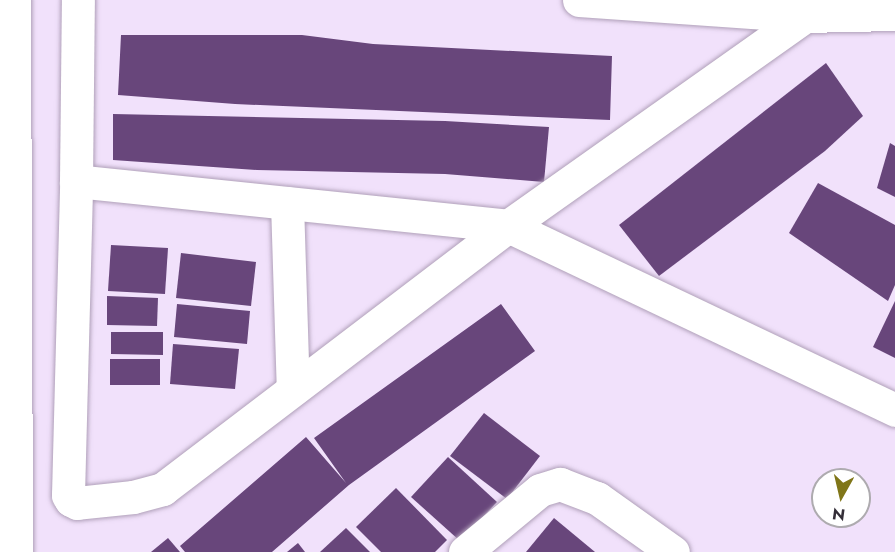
<!DOCTYPE html>
<style>
body{margin:0}
#map{position:relative;width:895px;height:552px;overflow:hidden;background:#f1e1fb;font-family:Jost,sans-serif}
div>[style]{position:absolute}
.building>*{inset:0;background:#68467b}
.roads{filter:drop-shadow(0 0 2px #b0a0b9) drop-shadow(0 0 2px #b0a0b9)}
.minor>*{height:33px;margin:-16.5px;padding:0 16.5px;transform-origin:16.5px;border-radius:16.5px;background:#fff}
span{translate:-50% -50%;white-space:nowrap;text-align:center;line-height:1.15;-webkit-text-stroke:6px #fff;paint-order:stroke}
.north{position:absolute;left:811px;top:468px;width:60px;height:60px;box-sizing:border-box;background:#fff;border:2px solid #aeabaf;border-radius:50%;rotate:188deg;font-size:16px;font-weight:700;line-height:24px;text-align:center;color:#342e38}
.north::after{content:'';display:block;margin:auto;width:21px;height:27px;background:#807619;clip-path:polygon(50% 0,100% 100%,50% 72%,0 100%)}
</style>
<div id="map">
<div class="building">
<div style="clip-path:polygon(121px 35px,302px 35px,373px 44px,612px 56px,610px 120px,235px 104px,118px 95px)"></div>
<div style="clip-path:polygon(826px 63px,863px 116px,825px 151px,659px 276px,619px 225px)"></div>
<div style="clip-path:polygon(113px 114px,445px 121px,549px 127px,544px 182px,445px 174px,257px 170px,113px 160px)"></div>
<div style="clip-path:polygon(890px 143px,895px 146px,895px 197px,877px 188px)"></div>
<div style="clip-path:polygon(818px 183px,895px 225px,895px 285px,888px 301px,789px 233px)"></div>
<div style="clip-path:polygon(111px 245px,168px 248px,165px 294px,108px 291px)"></div>
<div style="clip-path:polygon(181px 253px,256px 262px,251px 306px,176px 298px)"></div>
<div style="clip-path:polygon(107px 296px,158px 298px,157px 326px,107px 325px)"></div>
<div style="clip-path:polygon(895px 301px,895px 358px,873px 347px)"></div>
<div style="clip-path:polygon(177px 304px,250px 311px,247px 344px,174px 337px)"></div>
<div style="clip-path:polygon(501px 304px,535px 351px,349px 485px,272px 552px,185px 552px,180px 546px,306px 437px,346px 483px,314px 438px)"></div>
<div style="clip-path:polygon(111px 332px,163px 332px,163px 355px,111px 354px)"></div>
<div style="clip-path:polygon(173px 344px,239px 349px,235px 389px,170px 384px)"></div>
<div style="clip-path:polygon(110px 359px,160px 359px,160px 385px,110px 385px)"></div>
<div style="clip-path:polygon(484px 413px,540px 456px,507px 499px,450px 456px)"></div>
<div style="clip-path:polygon(448px 457px,497px 502px,460px 541px,411px 497px)"></div>
<div style="clip-path:polygon(396px 488px,447px 540px,435px 552px,381px 552px,356px 527px)"></div>
<div style="clip-path:polygon(554px 518px,595px 552px,526px 552px)"></div>
<div style="clip-path:polygon(346px 528px,370px 552px,320px 552px)"></div>
<div style="clip-path:polygon(168px 538px,180px 552px,151px 552px)"></div>
<div style="clip-path:polygon(298px 543px,305px 552px,287px 552px)"></div>
</div>
<div class="roads">
<div class="minor">
<div style="left:14px;top:0;width:552px;rotate:89.79deg"></div>
<div style="left:579px;top:0;width:227px;rotate:4deg"></div>
<div style="left:805px;top:16px;width:364px;rotate:144.7deg"></div>
<div style="left:508px;top:226px;width:434px;rotate:142.7deg"></div>
<div style="left:163px;top:489px;width:31px;rotate:165deg"></div>
<div style="left:133px;top:497px;width:56px;rotate:173.9deg"></div>
<div style="left:77px;top:503px;width:7px;rotate:-153deg"></div>
<div style="left:71px;top:500px;width:6px;rotate:-121deg"></div>
<div style="left:68px;top:495px;width:314px;rotate:-88.5deg"></div>
<div style="left:76px;top:181px;width:434px;rotate:5.9deg"></div>
<div style="left:508px;top:226px;width:429px;rotate:25.4deg"></div>
<div style="left:805px;top:16px;width:90px;rotate:-1.3deg"></div>
<div style="left:76px;top:181px;width:181px;rotate:-89.4deg"></div>
<div style="left:287px;top:203px;width:186px;rotate:88.2deg"></div>
<div style="left:465px;top:552px;width:97px;rotate:-39.6deg"></div>
<div style="left:540px;top:490px;width:21px;rotate:-17deg"></div>
<div style="left:560px;top:484px;width:40px;rotate:21deg"></div>
<div style="left:597px;top:498px;width:93px;rotate:35.4deg"></div>
</div>
</div>
<div class="north">N</div>
</div>
